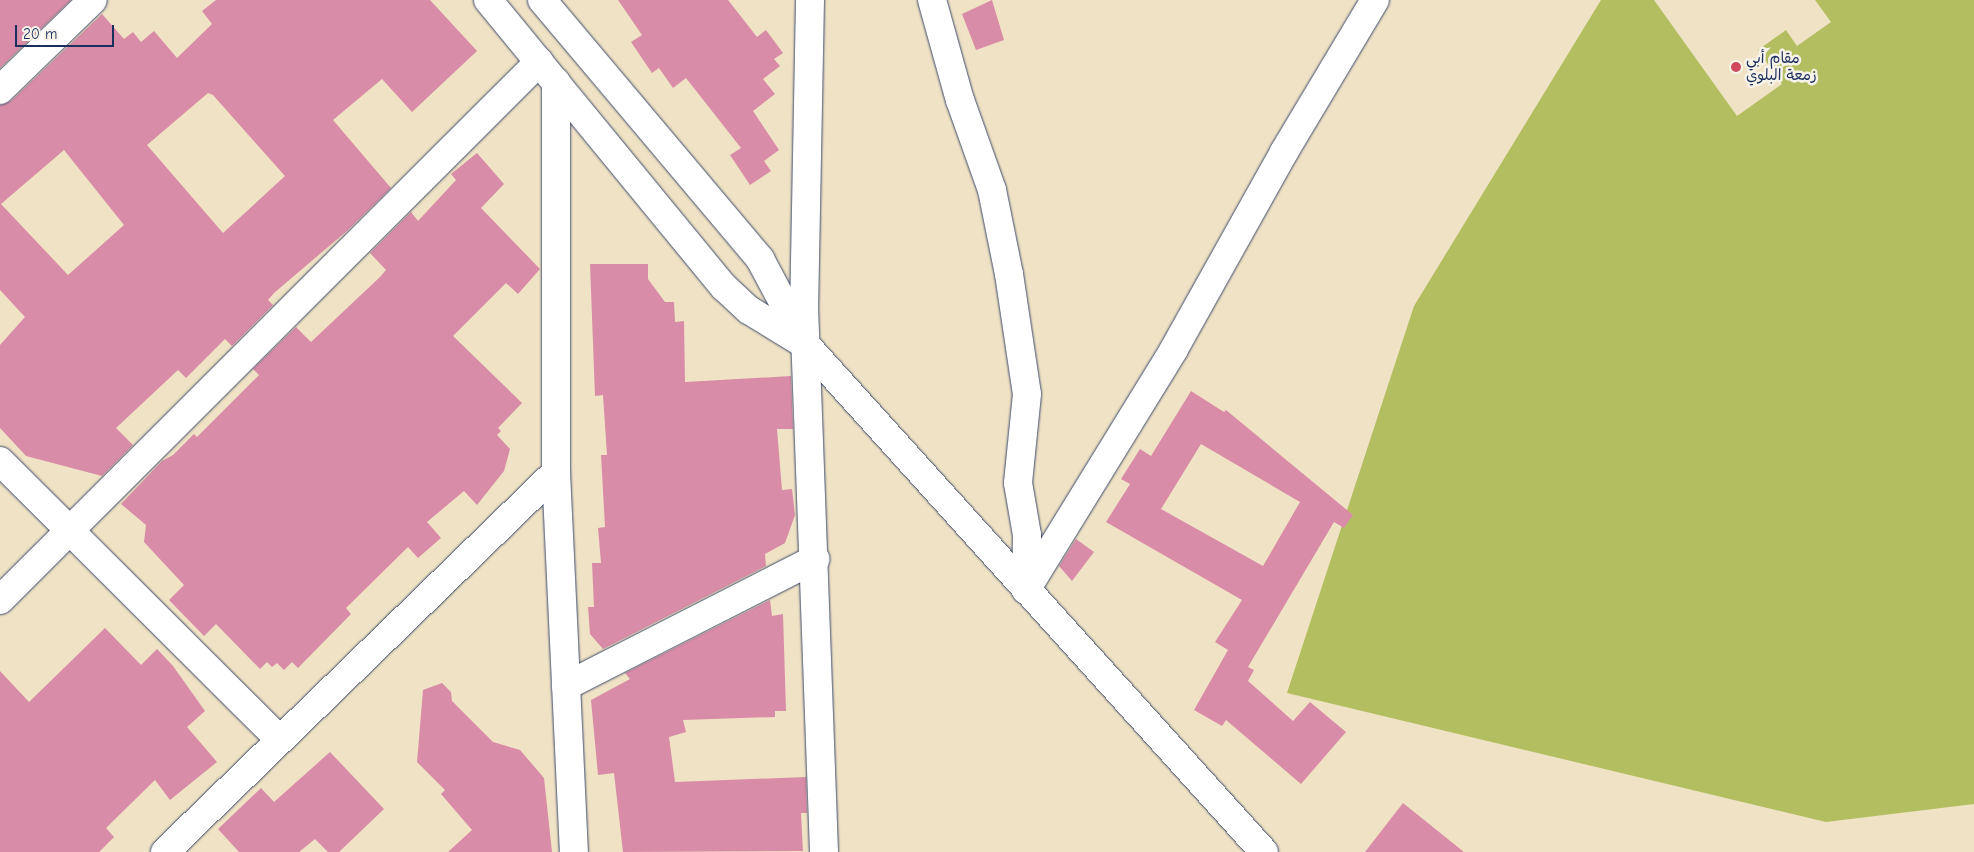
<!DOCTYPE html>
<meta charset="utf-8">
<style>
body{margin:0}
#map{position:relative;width:1974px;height:852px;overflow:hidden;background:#f0e2c4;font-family:"Comic Neue","Playpen Sans Arabic",sans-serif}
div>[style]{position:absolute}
.green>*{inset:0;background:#b2be5f}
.building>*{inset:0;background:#d98ca7}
.roads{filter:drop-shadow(0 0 1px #3b4a6d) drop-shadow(0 0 1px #3b4a6d)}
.street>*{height:28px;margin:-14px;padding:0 14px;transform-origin:14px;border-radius:14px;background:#fff}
.secondary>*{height:28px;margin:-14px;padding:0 14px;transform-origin:14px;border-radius:14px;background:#fff}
.dots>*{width:14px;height:14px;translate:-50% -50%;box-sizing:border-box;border:2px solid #f7f3e8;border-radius:50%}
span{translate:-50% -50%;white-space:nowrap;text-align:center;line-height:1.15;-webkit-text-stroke:5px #f7f3e8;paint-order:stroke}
.poi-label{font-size:15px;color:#1b2f5e}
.left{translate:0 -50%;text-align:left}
.scale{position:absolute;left:15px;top:25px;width:99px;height:22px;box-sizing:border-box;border:2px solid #1b2f5e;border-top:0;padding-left:6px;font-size:15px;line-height:18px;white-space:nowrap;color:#1b2f5e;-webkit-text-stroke:4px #f7f3e8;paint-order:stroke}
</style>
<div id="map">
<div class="green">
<div style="clip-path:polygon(1601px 0,1654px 0,1737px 116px,1782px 84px,1758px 50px,1786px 30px,1797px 46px,1831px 22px,1815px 0,1974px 0,1974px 804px,1826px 822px,1287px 693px,1414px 306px)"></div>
</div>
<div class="building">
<div style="clip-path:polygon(0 0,71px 0,0 68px)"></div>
<div style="clip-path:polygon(evenodd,216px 0,430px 0,477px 51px,412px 112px,382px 79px,333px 120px,391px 188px,348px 230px,274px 293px,268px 300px,273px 305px,232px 346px,225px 339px,186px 378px,178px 370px,116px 428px,133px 445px,102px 476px,26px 456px,0 428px,0 345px,25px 317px,0 290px,0 105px,11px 101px,102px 14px,124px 39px,133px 32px,141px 42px,154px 31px,177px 58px,212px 24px,202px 11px,216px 0,208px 93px,213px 95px,285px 176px,223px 233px,147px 145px,208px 93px,216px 0,64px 150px,124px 225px,68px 275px,1px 204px,64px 150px)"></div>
<div style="clip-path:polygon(618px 0,728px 0,757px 37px,766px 30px,783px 53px,774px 59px,780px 66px,763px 79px,775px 94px,753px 111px,779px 150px,764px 161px,771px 171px,750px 185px,730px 155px,741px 148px,686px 78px,673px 88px,659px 68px,652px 73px,631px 42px,642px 35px)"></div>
<div style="clip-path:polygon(992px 0,1004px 40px,976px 50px,962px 14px)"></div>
<div style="clip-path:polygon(477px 153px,504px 184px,481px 208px,540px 269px,518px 294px,506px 283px,453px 336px,522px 403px,498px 428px,501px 431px,497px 435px,510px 449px,504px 471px,477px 505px,464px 491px,427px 522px,441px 538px,418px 558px,408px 547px,346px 608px,351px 614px,298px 668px,292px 662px,284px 670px,277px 663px,272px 667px,267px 662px,260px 669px,216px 624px,204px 636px,169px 600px,184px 585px,144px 542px,146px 525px,121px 504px,162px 461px,173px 455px,194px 434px,197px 437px,259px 375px,253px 369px,296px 327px,311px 342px,380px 277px,386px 270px,370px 253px,411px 212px,418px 221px,456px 180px,451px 174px)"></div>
<div style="clip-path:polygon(590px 264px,648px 264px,648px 279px,665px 302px,674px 302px,675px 322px,684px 321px,685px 382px,791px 376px,793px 429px,777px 429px,782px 490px,792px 489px,795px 515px,785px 543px,765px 554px,766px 566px,603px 649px,590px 634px,588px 607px,594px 607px,592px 563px,601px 563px,598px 528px,605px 527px,601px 455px,607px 455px,603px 395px,595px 396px)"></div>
<div style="clip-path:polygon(evenodd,1191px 391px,1224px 412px,1226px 410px,1353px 515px,1344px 528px,1334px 522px,1248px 667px,1254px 670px,1248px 681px,1293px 721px,1310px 702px,1346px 732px,1301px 784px,1226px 720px,1222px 726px,1194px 710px,1228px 650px,1215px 642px,1242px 600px,1106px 522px,1130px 484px,1121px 479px,1140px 449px,1151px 456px,1191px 391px,1201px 444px,1300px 502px,1263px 566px,1161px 509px,1201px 444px)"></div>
<div style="clip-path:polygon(1076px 539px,1094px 552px,1072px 581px,1059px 566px)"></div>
<div style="clip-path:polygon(770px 600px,772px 616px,783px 614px,786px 711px,775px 711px,775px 717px,683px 720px,686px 732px,669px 737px,675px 782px,806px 777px,807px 813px,801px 813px,803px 851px,623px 852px,614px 773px,598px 775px,591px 700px,630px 679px,625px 673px)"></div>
<div style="clip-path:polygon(105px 628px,141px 665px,157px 649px,173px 666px,205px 711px,187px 727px,217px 762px,170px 800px,155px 780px,106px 828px,114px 837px,99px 852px,0 852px,0 671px,29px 702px)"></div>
<div style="clip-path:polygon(442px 683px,451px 692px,452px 701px,493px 742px,520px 750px,544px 778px,552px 852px,448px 852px,472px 830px,441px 794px,445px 790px,417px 762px,423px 690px)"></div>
<div style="clip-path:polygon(330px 752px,384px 809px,339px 852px,328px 852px,315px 839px,299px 852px,239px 852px,218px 829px,261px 788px,274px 802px)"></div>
<div style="clip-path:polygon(1403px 803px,1464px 852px,1365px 852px)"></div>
</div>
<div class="roads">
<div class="street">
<div style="left:810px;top:0;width:306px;rotate:91.1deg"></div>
<div style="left:804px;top:306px;width:546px;rotate:87.9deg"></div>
<div style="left:932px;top:0;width:104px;rotate:74.4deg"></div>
<div style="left:960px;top:100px;width:96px;rotate:70.4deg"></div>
<div style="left:992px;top:190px;width:86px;rotate:78.6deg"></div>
<div style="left:1009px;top:274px;width:121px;rotate:81.5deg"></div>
<div style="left:1027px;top:394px;width:89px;rotate:95.8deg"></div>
<div style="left:1018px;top:483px;width:53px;rotate:80.2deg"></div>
<div style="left:1027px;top:535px;width:55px;rotate:91deg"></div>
<div style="left:556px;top:82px;width:390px;rotate:90deg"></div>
<div style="left:556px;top:472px;width:380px;rotate:87.3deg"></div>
<div style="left:0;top:90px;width:129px;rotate:-44.1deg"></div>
<div style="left:0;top:461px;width:392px;rotate:44.9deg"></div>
<div style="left:1026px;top:590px;width:283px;rotate:-58.4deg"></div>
<div style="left:1174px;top:349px;width:226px;rotate:-60.8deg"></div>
<div style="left:1284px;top:152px;width:177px;rotate:-59.1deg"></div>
<div style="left:0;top:600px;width:762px;rotate:-44.95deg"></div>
<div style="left:566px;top:686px;width:280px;rotate:-27deg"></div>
<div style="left:165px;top:852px;width:545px;rotate:-44.18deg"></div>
</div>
<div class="secondary">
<div style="left:488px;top:0;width:372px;rotate:50.6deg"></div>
<div style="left:724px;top:287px;width:34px;rotate:43deg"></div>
<div style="left:749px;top:310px;width:67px;rotate:31.6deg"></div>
<div style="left:542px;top:0;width:339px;rotate:49.9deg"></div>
<div style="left:760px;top:259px;width:98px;rotate:61.9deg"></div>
<div style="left:806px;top:345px;width:683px;rotate:47.91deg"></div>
</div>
</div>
<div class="dots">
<div style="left:1736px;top:67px;background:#d1495b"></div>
</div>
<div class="poi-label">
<span class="left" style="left:1746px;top:67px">مقام أبي<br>زمعة البلوي</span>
</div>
<div class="scale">20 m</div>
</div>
